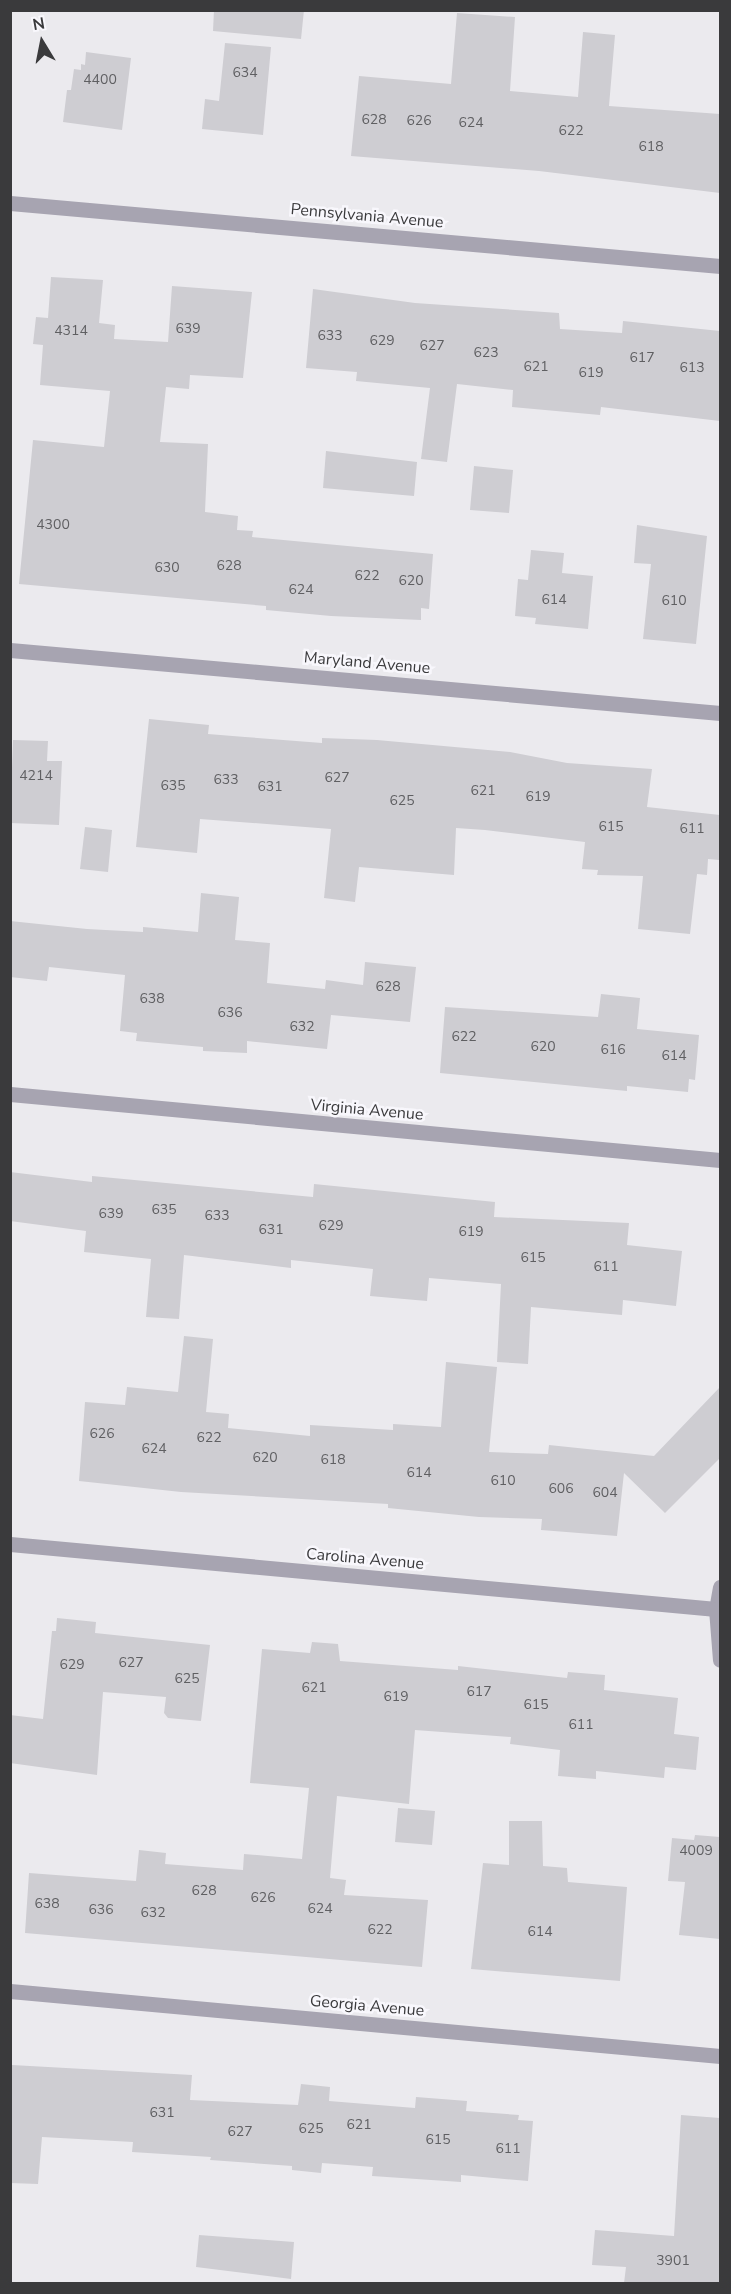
<!DOCTYPE html>
<style>
body{margin:0}
#map{position:relative;width:731px;height:2294px;overflow:hidden;background:#ebeaee;font-family:"Nunito Sans",sans-serif}
div>[style]{position:absolute}
.building>*{inset:0;background:#cecdd2}
.street>*{height:15px;margin:-7.5px;padding:0 7.5px;transform-origin:7.5px;border-radius:7.5px;background:#a7a4b1}
span{translate:-50% -50%;white-space:nowrap;text-align:center;line-height:1.15;-webkit-text-stroke:5px #f8f7fc;paint-order:stroke}
.number-label{font-size:14px;color:#5f5f62}
.number-label span{-webkit-text-stroke-width:0}
.street-label{font-size:16px;color:#3a3a3c}
.frame{position:absolute;inset:0;border:12px solid #3a3a3c;pointer-events:none}
.north{position:absolute;left:12px;top:12px;width:60px;height:60px;-webkit-text-stroke:4px #f8f7fc;paint-order:stroke;rotate:350deg;font-size:16px;font-weight:700;line-height:24px;text-align:center;color:#3a3a3c}
.north::after{content:'';display:block;margin:auto;width:21px;height:27px;background:#3a3a3c;clip-path:polygon(50% 0,100% 100%,50% 72%,0 100%)}
</style>
<div id="map">
<div class="building">
<div style="clip-path:polygon(214px 10px,304px 10px,301px 39px,213px 31px)"></div>
<div style="clip-path:polygon(457px 13px,515px 17px,510px 91px,578px 97px,583px 32px,615px 35px,609px 106px,720px 114px,720px 193px,539px 171px,351px 156px,359px 76px,451px 84px)"></div>
<div style="clip-path:polygon(225px 43px,271px 47px,263px 135px,202px 129px,205px 99px,219px 101px)"></div>
<div style="clip-path:polygon(86px 52px,131px 58px,122px 130px,63px 122px,67px 90px,71px 90px,74px 69px,81px 70px,81px 64px,85px 65px)"></div>
<div style="clip-path:polygon(51px 277px,103px 280px,99px 323px,115px 325px,114px 339px,168px 342px,172px 286px,252px 292px,243px 378px,190px 375px,189px 389px,166px 387px,160px 442px,208px 444px,205px 512px,238px 516px,237px 530px,253px 531px,252px 537px,433px 554px,429px 609px,421px 608px,421px 620px,331px 616px,266px 610px,266px 606px,19px 584px,33px 440px,104px 447px,110px 391px,40px 385px,43px 345px,33px 344px,36px 317px,48px 318px)"></div>
<div style="clip-path:polygon(313px 289px,415px 303px,559px 313px,560px 329px,622px 333px,623px 321px,720px 331px,720px 421px,601px 407px,600px 415px,512px 407px,513px 390px,457px 384px,447px 462px,421px 459px,430px 388px,356px 381px,357px 372px,306px 368px)"></div>
<div style="clip-path:polygon(326px 451px,417px 462px,414px 496px,323px 488px)"></div>
<div style="clip-path:polygon(474px 466px,513px 470px,509px 513px,470px 510px)"></div>
<div style="clip-path:polygon(637px 525px,707px 536px,696px 644px,643px 639px,651px 564px,634px 563px)"></div>
<div style="clip-path:polygon(531px 550px,564px 553px,562px 573px,593px 576px,588px 629px,535px 624px,536px 618px,515px 616px,518px 579px,528px 580px)"></div>
<div style="clip-path:polygon(149px 719px,209px 725px,208px 734px,245px 737px,322px 743px,322px 738px,377px 740px,510px 752px,567px 763px,652px 769px,647px 807px,720px 815px,719px 860px,708px 859px,707px 875px,697px 874px,690px 934px,638px 929px,643px 876px,597px 875px,598px 870px,582px 869px,585px 842px,485px 830px,456px 828px,454px 875px,359px 867px,355px 902px,324px 898px,331px 829px,200px 819px,197px 853px,136px 847px)"></div>
<div style="clip-path:polygon(13px 740px,48px 741px,47px 761px,62px 761px,59px 825px,10px 823px)"></div>
<div style="clip-path:polygon(85px 827px,112px 830px,108px 872px,80px 869px)"></div>
<div style="clip-path:polygon(201px 893px,239px 897px,235px 940px,270px 943px,267px 983px,325px 989px,326px 980px,363px 985px,365px 962px,416px 967px,410px 1022px,331px 1015px,327px 1049px,247px 1041px,247px 1053px,203px 1051px,203px 1047px,136px 1041px,137px 1033px,120px 1031px,125px 975px,49px 967px,47px 981px,10px 977px,10px 921px,87px 929px,143px 932px,143px 927px,198px 932px)"></div>
<div style="clip-path:polygon(601px 994px,640px 998px,637px 1029px,699px 1035px,695px 1080px,689px 1079px,688px 1092px,627px 1086px,627px 1091px,440px 1073px,445px 1007px,598px 1017px)"></div>
<div style="clip-path:polygon(10px 1172px,92px 1182px,92px 1176px,313px 1197px,314px 1184px,495px 1202px,494px 1217px,629px 1223px,627px 1245px,682px 1251px,676px 1306px,623px 1300px,622px 1315px,531px 1307px,528px 1364px,497px 1362px,501px 1284px,429px 1278px,427px 1301px,370px 1296px,373px 1269px,291px 1260px,291px 1268px,184px 1255px,179px 1319px,146px 1317px,151px 1259px,84px 1252px,86px 1231px,10px 1221px)"></div>
<div style="clip-path:polygon(184px 1336px,213px 1339px,206px 1412px,229px 1414px,228px 1428px,310px 1436px,310px 1425px,393px 1430px,393px 1424px,441px 1427px,446px 1362px,497px 1367px,489px 1452px,548px 1454px,549px 1445px,654px 1456px,720px 1387px,720px 1458px,665px 1513px,624px 1473px,617px 1536px,541px 1530px,542px 1519px,479px 1517px,388px 1508px,388px 1504px,181px 1492px,79px 1481px,85px 1402px,125px 1405px,127px 1387px,178px 1392px)"></div>
<div style="clip-path:polygon(57px 1618px,96px 1622px,95px 1633px,210px 1645px,201px 1721px,168px 1718px,164px 1713px,166px 1697px,103px 1692px,97px 1775px,10px 1763px,10px 1715px,43px 1719px,52px 1631px,56px 1631px)"></div>
<div style="clip-path:polygon(312px 1642px,338px 1644px,340px 1661px,458px 1670px,458px 1666px,567px 1678px,568px 1672px,605px 1675px,604px 1690px,678px 1698px,674px 1734px,699px 1737px,696px 1770px,665px 1767px,664px 1778px,596px 1771px,596px 1779px,558px 1776px,560px 1750px,510px 1744px,511px 1737px,415px 1730px,409px 1804px,337px 1796px,330px 1878px,346px 1880px,344px 1895px,428px 1900px,422px 1967px,25px 1933px,29px 1873px,136px 1881px,139px 1850px,166px 1853px,165px 1864px,243px 1870px,244px 1854px,302px 1859px,309px 1788px,250px 1783px,262px 1649px,310px 1653px)"></div>
<div style="clip-path:polygon(398px 1808px,435px 1811px,432px 1845px,395px 1842px)"></div>
<div style="clip-path:polygon(509px 1821px,542px 1821px,543px 1866px,567px 1868px,568px 1882px,627px 1887px,620px 1981px,471px 1969px,483px 1863px,509px 1865px)"></div>
<div style="clip-path:polygon(695px 1835px,720px 1837px,720px 1939px,679px 1935px,685px 1882px,668px 1881px,672px 1838px,694px 1840px)"></div>
<div style="clip-path:polygon(12px 2065px,192px 2075px,190px 2100px,298px 2105px,301px 2084px,330px 2087px,329px 2101px,415px 2108px,416px 2097px,467px 2101px,466px 2111px,519px 2115px,518px 2120px,533px 2121px,528px 2181px,461px 2175px,461px 2182px,372px 2176px,373px 2167px,322px 2163px,321px 2173px,292px 2170px,292px 2166px,210px 2160px,211px 2157px,132px 2152px,133px 2142px,42px 2137px,38px 2184px,10px 2183px)"></div>
<div style="clip-path:polygon(681px 2115px,720px 2118px,720px 2283px,624px 2283px,626px 2267px,592px 2265px,595px 2230px,674px 2236px)"></div>
<div style="clip-path:polygon(199px 2235px,294px 2242px,291px 2279px,196px 2267px)"></div>
</div>
<div class="street">
<div style="left:10px;top:203px;width:713px;rotate:5.07deg"></div>
<div style="left:10px;top:650px;width:713px;rotate:5.07deg"></div>
<div style="left:10px;top:1094px;width:713px;rotate:5.31deg"></div>
<div style="left:10px;top:1544px;width:709px;rotate:5.26deg"></div>
<div style="left:720px;top:1587px;width:22px;rotate:100deg"></div>
<div style="left:716px;top:1609px;width:51px;rotate:85.5deg"></div>
<div style="left:10px;top:1991px;width:713px;rotate:5.23deg"></div>
</div>
<div class="number-label">
<span style="left:245px;top:73px">634</span>
<span style="left:100px;top:80px">4400</span>
<span style="left:374px;top:120px">628</span>
<span style="left:419px;top:121px">626</span>
<span style="left:471px;top:123px">624</span>
<span style="left:571px;top:131px">622</span>
<span style="left:651px;top:147px">618</span>
<span style="left:188px;top:329px">639</span>
<span style="left:71px;top:331px">4314</span>
<span style="left:330px;top:336px">633</span>
<span style="left:382px;top:341px">629</span>
<span style="left:432px;top:346px">627</span>
<span style="left:486px;top:353px">623</span>
<span style="left:642px;top:358px">617</span>
<span style="left:536px;top:367px">621</span>
<span style="left:692px;top:368px">613</span>
<span style="left:591px;top:373px">619</span>
<span style="left:53px;top:525px">4300</span>
<span style="left:229px;top:566px">628</span>
<span style="left:167px;top:568px">630</span>
<span style="left:367px;top:576px">622</span>
<span style="left:411px;top:581px">620</span>
<span style="left:301px;top:590px">624</span>
<span style="left:554px;top:600px">614</span>
<span style="left:674px;top:601px">610</span>
<span style="left:36px;top:776px">4214</span>
<span style="left:337px;top:778px">627</span>
<span style="left:226px;top:780px">633</span>
<span style="left:173px;top:786px">635</span>
<span style="left:270px;top:787px">631</span>
<span style="left:483px;top:791px">621</span>
<span style="left:538px;top:797px">619</span>
<span style="left:402px;top:801px">625</span>
<span style="left:611px;top:827px">615</span>
<span style="left:692px;top:829px">611</span>
<span style="left:388px;top:987px">628</span>
<span style="left:152px;top:999px">638</span>
<span style="left:230px;top:1013px">636</span>
<span style="left:302px;top:1027px">632</span>
<span style="left:464px;top:1037px">622</span>
<span style="left:543px;top:1047px">620</span>
<span style="left:613px;top:1050px">616</span>
<span style="left:674px;top:1056px">614</span>
<span style="left:164px;top:1210px">635</span>
<span style="left:111px;top:1214px">639</span>
<span style="left:217px;top:1216px">633</span>
<span style="left:331px;top:1226px">629</span>
<span style="left:271px;top:1230px">631</span>
<span style="left:471px;top:1232px">619</span>
<span style="left:533px;top:1258px">615</span>
<span style="left:606px;top:1267px">611</span>
<span style="left:102px;top:1434px">626</span>
<span style="left:209px;top:1438px">622</span>
<span style="left:154px;top:1449px">624</span>
<span style="left:265px;top:1458px">620</span>
<span style="left:333px;top:1460px">618</span>
<span style="left:419px;top:1473px">614</span>
<span style="left:503px;top:1481px">610</span>
<span style="left:561px;top:1489px">606</span>
<span style="left:605px;top:1493px">604</span>
<span style="left:131px;top:1663px">627</span>
<span style="left:72px;top:1665px">629</span>
<span style="left:187px;top:1679px">625</span>
<span style="left:314px;top:1688px">621</span>
<span style="left:479px;top:1692px">617</span>
<span style="left:396px;top:1697px">619</span>
<span style="left:536px;top:1705px">615</span>
<span style="left:581px;top:1725px">611</span>
<span style="left:696px;top:1851px">4009</span>
<span style="left:204px;top:1891px">628</span>
<span style="left:263px;top:1898px">626</span>
<span style="left:47px;top:1904px">638</span>
<span style="left:320px;top:1909px">624</span>
<span style="left:101px;top:1910px">636</span>
<span style="left:153px;top:1913px">632</span>
<span style="left:380px;top:1930px">622</span>
<span style="left:540px;top:1932px">614</span>
<span style="left:162px;top:2113px">631</span>
<span style="left:359px;top:2125px">621</span>
<span style="left:311px;top:2129px">625</span>
<span style="left:240px;top:2132px">627</span>
<span style="left:438px;top:2140px">615</span>
<span style="left:508px;top:2149px">611</span>
<span style="left:673px;top:2261px">3901</span>
</div>
<div class="street-label">
<span style="left:367px;top:216px;rotate:5deg">Pennsylvania Avenue</span>
<span style="left:367px;top:663px;rotate:5deg">Maryland Avenue</span>
<span style="left:367px;top:1110px;rotate:5deg">Virginia Avenue</span>
<span style="left:365px;top:1559px;rotate:5deg">Carolina Avenue</span>
<span style="left:367px;top:2006px;rotate:5deg">Georgia Avenue</span>
</div>
<div class="frame"></div>
<div class="north">N</div>
</div>
